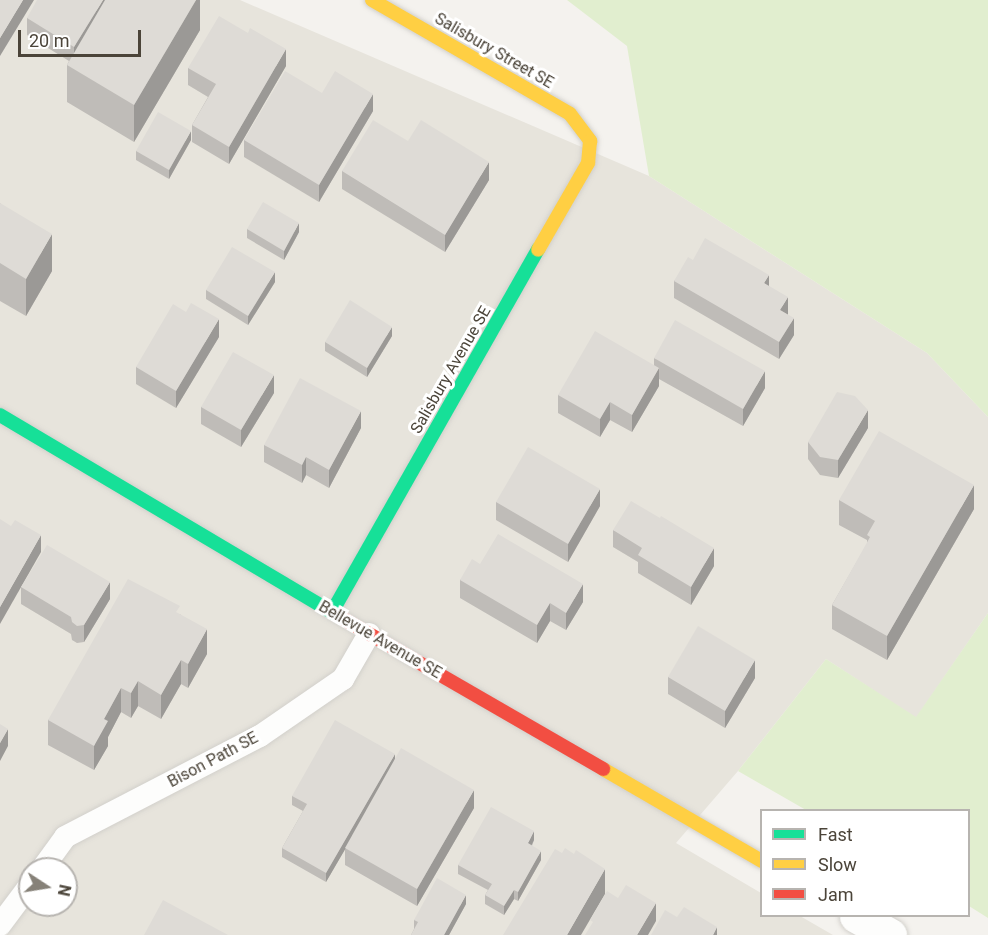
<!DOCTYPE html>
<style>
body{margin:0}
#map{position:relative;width:988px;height:935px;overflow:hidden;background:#f4f2ee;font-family:Roboto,sans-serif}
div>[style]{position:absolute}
.residential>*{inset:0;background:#e7e4dc}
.green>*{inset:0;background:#e1eecf}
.roads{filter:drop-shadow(0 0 2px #d2d0cb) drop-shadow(0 0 2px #d2d0cb)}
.lane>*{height:22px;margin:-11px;padding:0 11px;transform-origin:11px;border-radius:11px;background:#fdfdfc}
.street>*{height:33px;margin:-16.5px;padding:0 16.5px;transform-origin:16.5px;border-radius:16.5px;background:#fdfdfc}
.fast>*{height:14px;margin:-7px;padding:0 7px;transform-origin:7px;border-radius:7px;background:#16e098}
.slow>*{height:14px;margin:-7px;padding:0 7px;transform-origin:7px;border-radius:7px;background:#ffcf43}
.jam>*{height:14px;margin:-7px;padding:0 7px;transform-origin:7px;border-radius:7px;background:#f24e42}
.wall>*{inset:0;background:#bfbcb8}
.shaded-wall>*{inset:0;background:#9b9996}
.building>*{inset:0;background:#dedbd6}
span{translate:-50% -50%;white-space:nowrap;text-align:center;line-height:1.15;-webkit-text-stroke:6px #fff;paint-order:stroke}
.street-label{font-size:16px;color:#4b4439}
.legend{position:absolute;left:760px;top:809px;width:210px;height:108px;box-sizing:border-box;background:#fff;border:2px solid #b7b4b0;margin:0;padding:8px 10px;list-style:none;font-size:18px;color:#4b4439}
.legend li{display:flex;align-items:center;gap:12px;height:30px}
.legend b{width:30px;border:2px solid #b7b4b0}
.north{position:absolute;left:18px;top:857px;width:60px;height:60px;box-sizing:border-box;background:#fff;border:2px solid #b7b4b0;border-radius:50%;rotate:102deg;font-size:16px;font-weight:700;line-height:24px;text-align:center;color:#4b4439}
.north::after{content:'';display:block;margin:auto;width:21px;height:27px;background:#868178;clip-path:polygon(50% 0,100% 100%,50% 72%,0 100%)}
.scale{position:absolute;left:18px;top:30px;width:123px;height:27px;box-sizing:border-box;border:3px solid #4b4439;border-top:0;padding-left:8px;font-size:18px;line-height:21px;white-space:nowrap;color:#4b4439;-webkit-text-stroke:4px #fff;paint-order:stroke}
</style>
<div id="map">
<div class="residential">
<div style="clip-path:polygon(evenodd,0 0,240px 0,649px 176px,927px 353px,988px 417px,988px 613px,916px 718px,826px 659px,738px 771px,676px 843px,761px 893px,762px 916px,800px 916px,833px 935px,0 935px,0 0,30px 869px,66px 869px,66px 905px,30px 905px,30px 869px)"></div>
</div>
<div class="green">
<div style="clip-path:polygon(567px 0,988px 0,988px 417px,927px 353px,649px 176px,627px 46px)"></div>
<div style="clip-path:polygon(988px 613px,988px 918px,969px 906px,968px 810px,806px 810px,738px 771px,826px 659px,916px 717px)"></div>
</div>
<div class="roads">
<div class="lane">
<div style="left:42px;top:869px;width:39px;rotate:-54deg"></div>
<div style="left:65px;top:837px;width:220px;rotate:-27.4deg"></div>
<div style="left:260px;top:736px;width:101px;rotate:-34.5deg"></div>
<div style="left:343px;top:679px;width:52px;rotate:-60deg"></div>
<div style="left:0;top:925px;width:50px;rotate:-53.1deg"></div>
</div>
<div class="street">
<div style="left:856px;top:916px;width:39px;rotate:29deg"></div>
</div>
<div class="fast">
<div style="left:0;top:415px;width:395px;rotate:30.7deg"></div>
<div style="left:332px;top:612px;width:417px;rotate:-60.4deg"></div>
</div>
<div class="slow">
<div style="left:372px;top:0;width:228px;rotate:29.9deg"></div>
<div style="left:570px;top:114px;width:34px;rotate:53deg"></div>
<div style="left:590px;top:141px;width:22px;rotate:95deg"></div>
<div style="left:588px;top:163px;width:100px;rotate:119.9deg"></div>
<div style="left:603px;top:769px;width:184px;rotate:30.1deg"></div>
</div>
<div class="jam">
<div style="left:340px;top:617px;width:304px;rotate:30deg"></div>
</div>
</div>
<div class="wall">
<div style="clip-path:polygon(200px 0,200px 30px,134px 142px,67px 102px,67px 65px,69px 61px,27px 35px,27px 18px)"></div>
<div style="clip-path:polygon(286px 66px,229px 164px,192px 142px,192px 125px,208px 97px,188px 85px,188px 68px)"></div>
<div style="clip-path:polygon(322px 93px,373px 111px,319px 202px,244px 157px,244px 140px)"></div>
<div style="clip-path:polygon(191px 140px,169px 179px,136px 160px,136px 151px)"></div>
<div style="clip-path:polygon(408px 141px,489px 180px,445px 252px,342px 189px,342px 171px)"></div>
<div style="clip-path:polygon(0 203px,52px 271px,26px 316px,0 301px)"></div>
<div style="clip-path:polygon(247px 229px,299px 232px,284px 260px,247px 238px)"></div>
<div style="clip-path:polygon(693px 260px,769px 286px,788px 315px,794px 335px,779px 359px,674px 298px,674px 281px)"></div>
<div style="clip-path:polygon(275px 282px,248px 325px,206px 299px,206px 290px)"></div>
<div style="clip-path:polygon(392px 336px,367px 377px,325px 351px,325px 342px)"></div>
<div style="clip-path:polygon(219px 337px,176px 408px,136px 384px,136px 367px)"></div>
<div style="clip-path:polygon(654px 358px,765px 388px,743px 426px,659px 379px,659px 386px,632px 432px,610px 420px,600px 437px,558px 413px,558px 395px,654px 365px)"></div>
<div style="clip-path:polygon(274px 393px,241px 447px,201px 424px,201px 407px)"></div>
<div style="clip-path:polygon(361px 428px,329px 488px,306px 475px,302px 483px,264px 462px,264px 445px)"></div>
<div style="clip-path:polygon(868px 428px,838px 478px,820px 475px,808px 459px,808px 442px)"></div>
<div style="clip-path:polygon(839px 500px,974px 509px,887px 660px,832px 629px,832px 605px,867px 544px,867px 540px,839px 525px)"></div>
<div style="clip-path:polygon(496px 502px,600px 506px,568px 562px,496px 520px)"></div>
<div style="clip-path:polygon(613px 530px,714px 566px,691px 605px,638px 573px,638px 562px,613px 547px)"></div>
<div style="clip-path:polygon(480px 564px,583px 602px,566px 630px,550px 621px,537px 643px,460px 598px,460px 580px)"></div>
<div style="clip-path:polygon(21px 587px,110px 599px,84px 642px,77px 643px,72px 640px,71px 634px,21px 604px)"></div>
<div style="clip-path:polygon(180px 614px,207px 654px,188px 688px,181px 684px,161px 719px,138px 706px,131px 718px,121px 712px,108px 737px,108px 746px,94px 770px,48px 745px,48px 720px)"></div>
<div style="clip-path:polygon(668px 677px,755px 678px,725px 728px,668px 694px)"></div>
<div style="clip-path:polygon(395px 760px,474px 808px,417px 906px,345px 865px,345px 849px,326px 882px,282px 857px,282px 848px,303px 811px,292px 805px,292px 796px)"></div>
<div style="clip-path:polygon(534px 840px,532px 846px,541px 860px,518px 901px,514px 899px,504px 915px,485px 904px,485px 895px,488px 890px,458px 874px,458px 865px)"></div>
<div style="clip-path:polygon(466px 904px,449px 935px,411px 935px,414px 929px,414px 920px)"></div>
</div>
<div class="shaded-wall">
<div style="clip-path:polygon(23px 0,34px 0,0 56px,0 38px)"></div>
<div style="clip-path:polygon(103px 0,114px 0,74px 65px,74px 47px)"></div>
<div style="clip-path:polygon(196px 0,200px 0,200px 30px,134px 142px,134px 105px)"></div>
<div style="clip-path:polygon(286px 49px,286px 66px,229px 164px,229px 147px)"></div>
<div style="clip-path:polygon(373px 94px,373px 111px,319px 202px,319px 185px)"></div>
<div style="clip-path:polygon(191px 131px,191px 140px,169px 179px,169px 170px)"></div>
<div style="clip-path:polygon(489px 162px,489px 180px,445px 252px,445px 235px)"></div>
<div style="clip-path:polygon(299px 223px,299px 232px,284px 260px,284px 251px)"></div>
<div style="clip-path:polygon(52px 234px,52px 271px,26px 316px,26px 279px)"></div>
<div style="clip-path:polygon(275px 272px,275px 282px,248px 325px,248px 316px)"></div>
<div style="clip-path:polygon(769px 275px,769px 292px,764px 283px)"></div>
<div style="clip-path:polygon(788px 297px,788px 315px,780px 310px)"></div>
<div style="clip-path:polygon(794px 318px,794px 335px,779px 359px,779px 342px)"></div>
<div style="clip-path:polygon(219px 319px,219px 337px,176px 408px,176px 391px)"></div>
<div style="clip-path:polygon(392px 327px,392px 336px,367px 377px,367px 368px)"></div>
<div style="clip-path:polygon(659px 368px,659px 386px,632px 432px,632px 415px)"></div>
<div style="clip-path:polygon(765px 371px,765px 388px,743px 426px,743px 409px)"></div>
<div style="clip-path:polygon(274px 375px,274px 393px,241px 447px,241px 430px)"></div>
<div style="clip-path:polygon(610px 402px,610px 420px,600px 437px,600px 419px)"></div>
<div style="clip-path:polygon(868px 410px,868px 428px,838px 478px,838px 460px)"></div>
<div style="clip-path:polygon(361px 411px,361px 428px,329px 488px,329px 470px)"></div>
<div style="clip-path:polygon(306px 457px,306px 475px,302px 483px,302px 465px)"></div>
<div style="clip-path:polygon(974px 485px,974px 509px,887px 660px,887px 636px)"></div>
<div style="clip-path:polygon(600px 489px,600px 506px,568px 562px,568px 544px)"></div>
<div style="clip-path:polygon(41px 535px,41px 552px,0 624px,0 607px)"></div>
<div style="clip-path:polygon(714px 548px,714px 566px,691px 605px,691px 587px)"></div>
<div style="clip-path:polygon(110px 582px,110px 599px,84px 642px,84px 625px)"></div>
<div style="clip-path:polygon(583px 584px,583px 602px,566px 630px,566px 613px)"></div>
<div style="clip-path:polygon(550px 603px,550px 621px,537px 643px,537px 625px)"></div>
<div style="clip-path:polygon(207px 629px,207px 654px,188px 688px,188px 664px)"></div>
<div style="clip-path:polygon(181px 660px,181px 684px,161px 719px,161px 695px)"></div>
<div style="clip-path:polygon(755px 660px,755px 678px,725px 728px,725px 711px)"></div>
<div style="clip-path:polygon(138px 681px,138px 706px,131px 718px,131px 693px)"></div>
<div style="clip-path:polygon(121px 688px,121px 712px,108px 737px,108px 746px,94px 770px,94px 746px,104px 719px)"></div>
<div style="clip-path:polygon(8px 729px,8px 746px,0 761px,0 743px)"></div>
<div style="clip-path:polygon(395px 754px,395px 764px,326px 882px,326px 873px)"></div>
<div style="clip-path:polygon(474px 790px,474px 808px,417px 906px,417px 889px)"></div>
<div style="clip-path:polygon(534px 831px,534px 840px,528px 852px,528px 843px)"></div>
<div style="clip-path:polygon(541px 851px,541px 860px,518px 901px,518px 892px)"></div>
<div style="clip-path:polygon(605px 869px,605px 894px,581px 935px,567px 935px)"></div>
<div style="clip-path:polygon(514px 890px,514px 899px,504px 915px,504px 906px)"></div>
<div style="clip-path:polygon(466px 895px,466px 904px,449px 935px,444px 935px)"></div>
<div style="clip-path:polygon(656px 903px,656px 921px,648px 935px,637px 935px)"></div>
<div style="clip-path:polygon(717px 927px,717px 935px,713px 935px)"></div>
</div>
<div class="building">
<div style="clip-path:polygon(0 0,23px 0,0 38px)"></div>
<div style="clip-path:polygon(37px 0,103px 0,74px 47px,27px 18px)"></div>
<div style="clip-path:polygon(105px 0,196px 0,134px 105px,67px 65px)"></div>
<div style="clip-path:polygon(219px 16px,248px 33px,250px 28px,286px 49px,229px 147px,192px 125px,216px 84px,188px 68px)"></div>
<div style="clip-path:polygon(285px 71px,322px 93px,335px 71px,373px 94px,319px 185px,244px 140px)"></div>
<div style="clip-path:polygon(158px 112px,191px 131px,169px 170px,136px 151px)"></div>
<div style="clip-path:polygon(373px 120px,408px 141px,421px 120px,489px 162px,445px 235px,342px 171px)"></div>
<div style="clip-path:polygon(263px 202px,299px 223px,284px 251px,247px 229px)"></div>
<div style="clip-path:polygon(0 203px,52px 234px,26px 279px,0 263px)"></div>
<div style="clip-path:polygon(705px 238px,769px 275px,764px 283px,788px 297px,780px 310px,794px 318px,779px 342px,674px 281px,688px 257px,693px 260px)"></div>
<div style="clip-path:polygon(232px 247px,275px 272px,248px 316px,206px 290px)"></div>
<div style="clip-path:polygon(350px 300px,392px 327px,367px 368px,325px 342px)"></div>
<div style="clip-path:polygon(191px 303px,219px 319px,176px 391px,136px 367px,173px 304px,186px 312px)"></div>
<div style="clip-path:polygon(675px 320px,765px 371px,743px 409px,654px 358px)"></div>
<div style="clip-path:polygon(595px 331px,659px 368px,632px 415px,610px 402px,600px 419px,558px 395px)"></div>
<div style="clip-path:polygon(233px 352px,274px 375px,241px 430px,201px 407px)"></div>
<div style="clip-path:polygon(300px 378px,361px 411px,329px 470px,306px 457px,302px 465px,264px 445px)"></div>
<div style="clip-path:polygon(837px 392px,855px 396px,868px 410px,838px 460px,820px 457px,808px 442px)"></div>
<div style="clip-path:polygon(879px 431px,974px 485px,887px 636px,832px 605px,870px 537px,867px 535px,875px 521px,839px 500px)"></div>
<div style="clip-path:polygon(528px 447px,600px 489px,568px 544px,496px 502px)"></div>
<div style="clip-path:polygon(631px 501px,660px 518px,661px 516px,714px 548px,691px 587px,638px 555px,642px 548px,613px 530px)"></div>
<div style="clip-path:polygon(0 519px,11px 526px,15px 520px,41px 535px,0 607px)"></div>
<div style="clip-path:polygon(498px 534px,583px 584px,566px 613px,550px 603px,537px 625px,460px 580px,472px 559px,480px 564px)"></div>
<div style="clip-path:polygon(47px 545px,110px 582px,84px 625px,77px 626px,72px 622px,71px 617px,21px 587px)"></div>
<div style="clip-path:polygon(128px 579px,180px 606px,176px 612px,207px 629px,188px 664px,181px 660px,161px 695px,138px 681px,131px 693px,121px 688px,104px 719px,108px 721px,94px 746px,48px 720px)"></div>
<div style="clip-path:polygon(698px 626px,755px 660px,725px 711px,668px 677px)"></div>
<div style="clip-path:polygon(335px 720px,395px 754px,326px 873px,282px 848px,307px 804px,292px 796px)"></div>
<div style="clip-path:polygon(0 724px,8px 729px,0 743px)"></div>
<div style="clip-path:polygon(401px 748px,474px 790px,417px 889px,345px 848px)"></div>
<div style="clip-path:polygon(491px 807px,534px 831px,528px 843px,541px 851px,518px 892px,514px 890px,504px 906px,485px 895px,492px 884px,458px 865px)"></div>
<div style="clip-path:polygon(565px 848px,574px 854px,576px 850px,605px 869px,567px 935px,503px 935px,555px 849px,562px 853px)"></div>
<div style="clip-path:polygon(437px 878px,466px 895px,444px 935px,411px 935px,418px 922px,414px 920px)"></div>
<div style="clip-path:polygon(626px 885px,656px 903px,637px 935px,585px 935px,593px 922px,590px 920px,607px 891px,618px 898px)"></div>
<div style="clip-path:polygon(163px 900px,228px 935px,144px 935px)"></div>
<div style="clip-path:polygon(684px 907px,717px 927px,713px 935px,651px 935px,665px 910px,677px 917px)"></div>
</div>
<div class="street-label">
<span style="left:494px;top:51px;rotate:30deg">Salisbury Street SE</span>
<span style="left:451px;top:370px;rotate:-60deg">Salisbury Avenue SE</span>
<span style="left:380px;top:640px;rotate:30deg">Bellevue Avenue SE</span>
<span style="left:213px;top:760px;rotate:-28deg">Bison Path SE</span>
</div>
<ul class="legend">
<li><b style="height:8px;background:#16e098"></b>Fast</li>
<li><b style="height:8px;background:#ffcf43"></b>Slow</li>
<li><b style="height:8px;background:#f24e42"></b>Jam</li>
</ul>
<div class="north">N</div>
<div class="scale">20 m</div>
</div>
